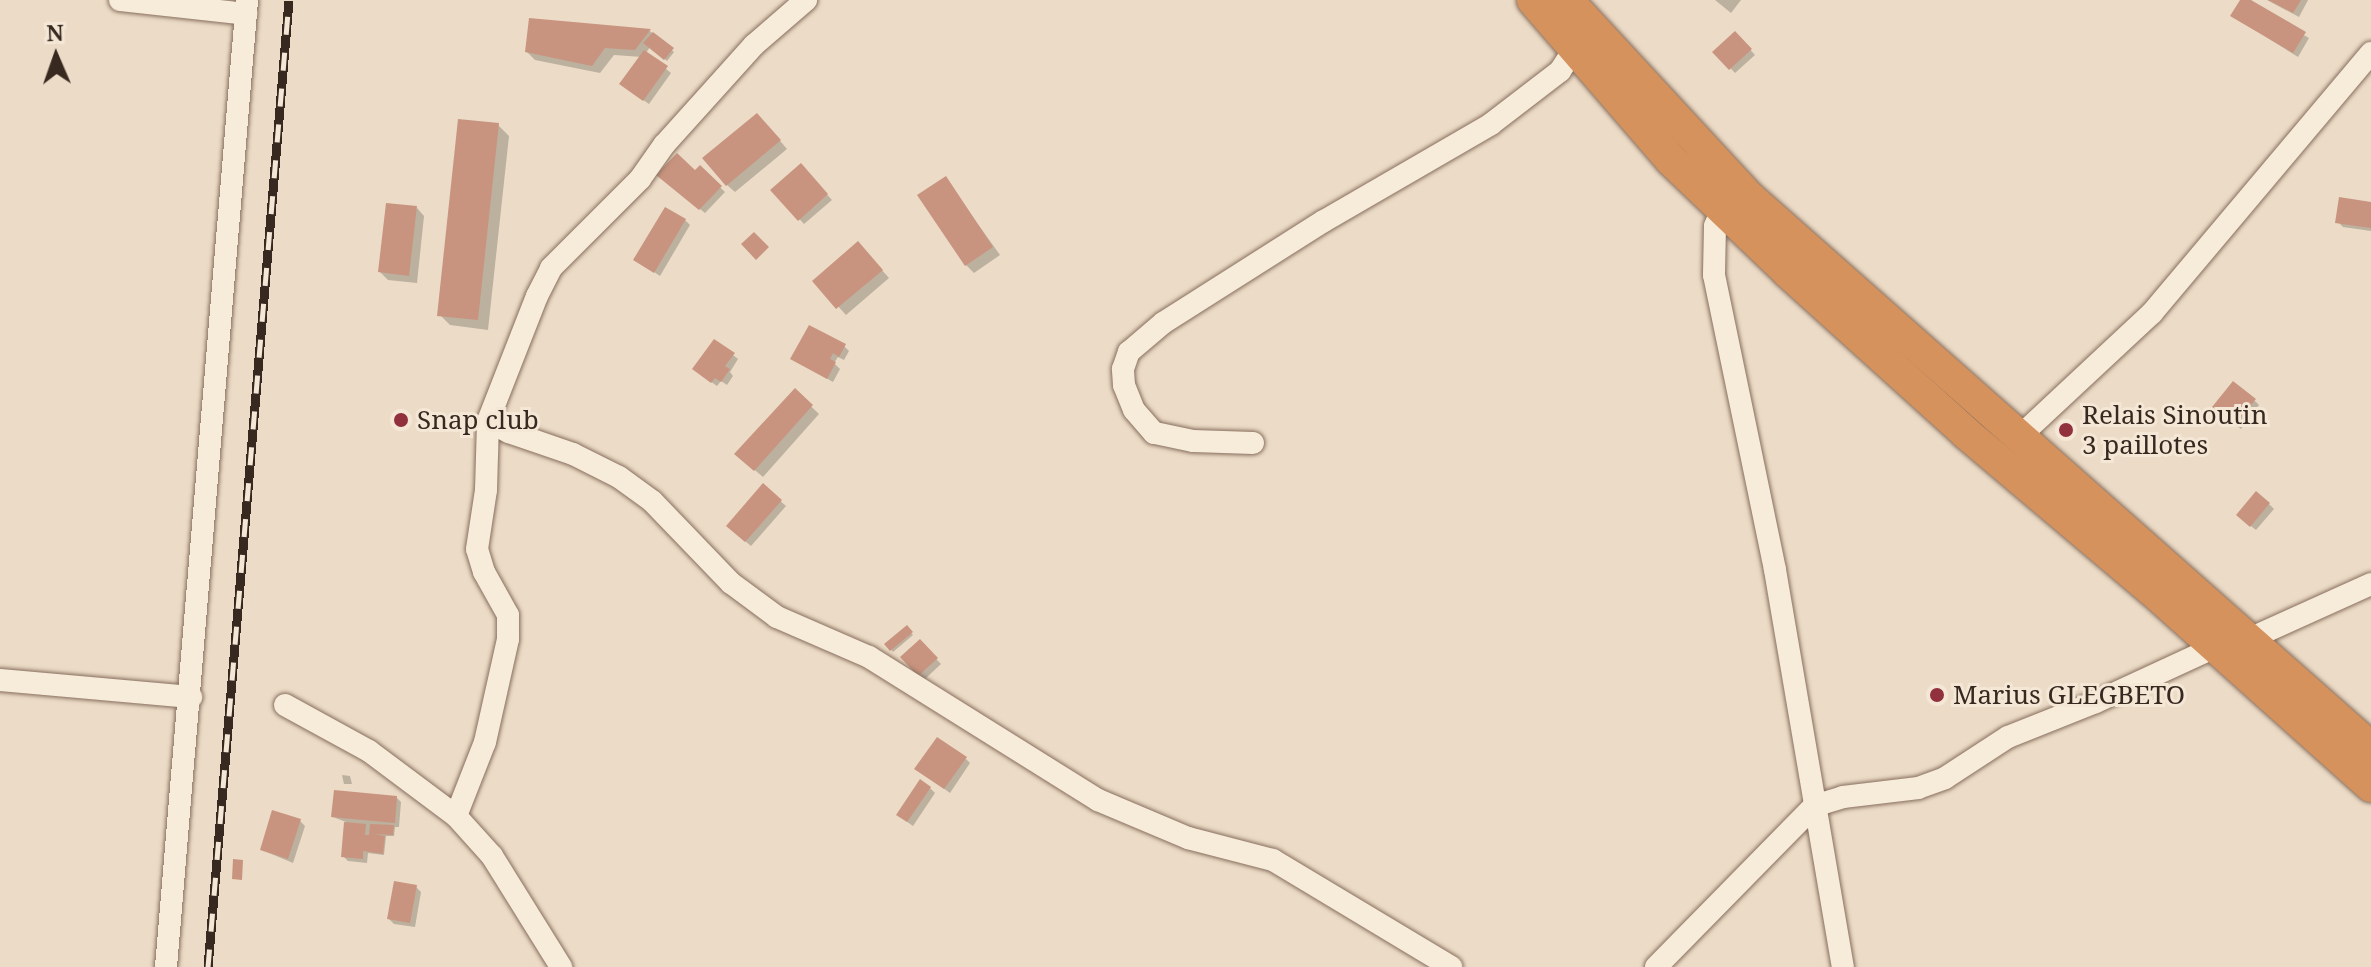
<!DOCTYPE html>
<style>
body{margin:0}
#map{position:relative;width:2371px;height:967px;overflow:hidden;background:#ecdcc7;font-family:"Noto Serif",serif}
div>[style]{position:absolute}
.shadow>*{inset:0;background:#0003}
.building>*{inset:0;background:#c8947f}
.roads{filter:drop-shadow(0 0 2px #876e5d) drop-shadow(0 0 2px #876e5d)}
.minor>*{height:22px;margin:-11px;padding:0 11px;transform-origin:11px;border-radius:11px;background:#f7ebda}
.highway>*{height:32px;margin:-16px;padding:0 16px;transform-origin:16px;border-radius:16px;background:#d5925d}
.rail>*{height:9px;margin-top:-4.5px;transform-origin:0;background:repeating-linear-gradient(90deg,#f4e7d6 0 18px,#382920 0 36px);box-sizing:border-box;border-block:2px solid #382920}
.dots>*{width:22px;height:22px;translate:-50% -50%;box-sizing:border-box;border:4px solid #f4e7d6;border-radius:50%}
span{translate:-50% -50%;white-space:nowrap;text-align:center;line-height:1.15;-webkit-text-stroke:6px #f4e7d6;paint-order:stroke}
.poi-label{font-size:26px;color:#382920}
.left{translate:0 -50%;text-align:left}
.north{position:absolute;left:16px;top:16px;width:80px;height:80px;-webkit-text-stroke:6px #f4e7d6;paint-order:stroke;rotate:358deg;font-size:22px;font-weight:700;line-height:32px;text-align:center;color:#382920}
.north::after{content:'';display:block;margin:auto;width:28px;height:36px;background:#382920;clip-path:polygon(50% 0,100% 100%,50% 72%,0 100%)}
</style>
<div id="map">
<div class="shadow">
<div style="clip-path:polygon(1715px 0,1741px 0,1731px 13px)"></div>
<div style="clip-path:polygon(2242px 0,2309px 38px,2298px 57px,2233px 16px)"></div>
<div style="clip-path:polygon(2267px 0,2308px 0,2299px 17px)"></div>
<div style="clip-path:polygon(650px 31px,674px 52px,667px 61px,650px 47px,646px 53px,671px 73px,649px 104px,627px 89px,642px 57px,614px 55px,600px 73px,535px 60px,527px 52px)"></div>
<div style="clip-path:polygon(1735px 33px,1755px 55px,1735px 73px,1715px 52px)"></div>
<div style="clip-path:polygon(765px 123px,787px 149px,735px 192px,727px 185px)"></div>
<div style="clip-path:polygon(498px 125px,509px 136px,488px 330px,450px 325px,440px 315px)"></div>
<div style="clip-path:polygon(801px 166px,832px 200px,804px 224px,773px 190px)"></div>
<div style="clip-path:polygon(700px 168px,725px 192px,705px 213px,664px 180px,695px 173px)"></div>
<div style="clip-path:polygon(945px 178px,1000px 255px,974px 273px,966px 265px)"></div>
<div style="clip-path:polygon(2371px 204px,2371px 231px,2343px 227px,2338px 222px)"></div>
<div style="clip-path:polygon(417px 208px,424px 216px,417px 283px,388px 280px,380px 272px)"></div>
<div style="clip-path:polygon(685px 220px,690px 225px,660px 276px,636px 260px)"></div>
<div style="clip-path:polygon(866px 252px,889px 278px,846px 315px,815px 281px)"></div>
<div style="clip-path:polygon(844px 346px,849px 351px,844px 360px,838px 357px,834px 363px,840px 369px,833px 382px,793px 359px)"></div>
<div style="clip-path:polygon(733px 355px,738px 359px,730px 372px,733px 376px,727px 385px,721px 381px,717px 386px,700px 374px)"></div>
<div style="clip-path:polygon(795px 391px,819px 414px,763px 477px,744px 461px)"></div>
<div style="clip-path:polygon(2255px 401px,2259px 405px,2241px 429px,2220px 412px)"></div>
<div style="clip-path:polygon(763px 486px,786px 506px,751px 546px,733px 531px)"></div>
<div style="clip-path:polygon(2269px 504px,2274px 509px,2256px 530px,2243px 520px)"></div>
<div style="clip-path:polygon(907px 628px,913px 635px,893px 652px,887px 644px)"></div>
<div style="clip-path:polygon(920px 642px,941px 664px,924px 680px,903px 657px)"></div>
<div style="clip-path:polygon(966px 759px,970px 763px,950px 793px,922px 773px)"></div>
<div style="clip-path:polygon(342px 775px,350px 776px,352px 784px,344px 784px)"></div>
<div style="clip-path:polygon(930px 788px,935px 793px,913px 826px,903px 819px)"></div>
<div style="clip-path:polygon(396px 797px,401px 802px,399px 827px,395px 827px,394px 836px,386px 836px,384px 855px,368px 853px,367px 863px,348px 861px,343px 856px,346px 822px,333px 817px)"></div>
<div style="clip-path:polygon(300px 821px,305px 826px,293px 863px,262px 850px)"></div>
<div style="clip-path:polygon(416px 887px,421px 892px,415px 927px,394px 924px,389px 919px)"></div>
</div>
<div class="building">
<div style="clip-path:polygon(2240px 0,2251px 0,2306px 32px,2293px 53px,2230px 16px)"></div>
<div style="clip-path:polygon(2268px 0,2301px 0,2293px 13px)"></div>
<div style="clip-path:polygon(529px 18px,651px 29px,635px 50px,605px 48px,592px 66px,525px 52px)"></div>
<div style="clip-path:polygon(1735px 31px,1752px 49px,1729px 70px,1712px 52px)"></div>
<div style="clip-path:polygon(653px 32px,674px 48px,664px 60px,643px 43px)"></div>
<div style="clip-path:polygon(644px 50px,668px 66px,643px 101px,619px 84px)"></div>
<div style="clip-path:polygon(757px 113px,781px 140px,726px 186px,702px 158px)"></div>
<div style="clip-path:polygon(458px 119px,499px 123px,478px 320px,437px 316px)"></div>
<div style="clip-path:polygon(677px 153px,695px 170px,700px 165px,722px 186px,699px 210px,656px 175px)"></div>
<div style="clip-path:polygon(801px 163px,828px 194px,798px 221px,770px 190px)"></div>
<div style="clip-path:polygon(946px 176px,993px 247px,965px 266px,917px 195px)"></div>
<div style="clip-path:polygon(2339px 197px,2371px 202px,2371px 228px,2335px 223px)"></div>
<div style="clip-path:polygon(386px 203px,417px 206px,409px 276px,378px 272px)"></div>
<div style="clip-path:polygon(665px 207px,686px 219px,654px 273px,633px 260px)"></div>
<div style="clip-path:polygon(754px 232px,769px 247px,756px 260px,741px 244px)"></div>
<div style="clip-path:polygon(858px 241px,883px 270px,836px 309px,812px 281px)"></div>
<div style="clip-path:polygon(809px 325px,846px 344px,839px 357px,833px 353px,830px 359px,836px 362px,827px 379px,790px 359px)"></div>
<div style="clip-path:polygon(714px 339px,735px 353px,725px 366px,730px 369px,721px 382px,715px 378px,711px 383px,692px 369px)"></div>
<div style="clip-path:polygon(2233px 381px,2256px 399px,2235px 425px,2212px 407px)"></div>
<div style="clip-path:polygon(795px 388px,813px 405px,754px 471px,734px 454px)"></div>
<div style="clip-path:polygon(763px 483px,782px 500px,745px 542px,726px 526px)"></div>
<div style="clip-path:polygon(2256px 491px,2270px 503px,2250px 527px,2236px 515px)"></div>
<div style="clip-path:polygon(907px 625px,913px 632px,890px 651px,884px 644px)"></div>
<div style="clip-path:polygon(920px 639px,938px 658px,918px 676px,900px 657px)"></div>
<div style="clip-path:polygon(937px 737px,967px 757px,944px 789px,914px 769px)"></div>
<div style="clip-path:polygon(920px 779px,931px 787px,907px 822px,896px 815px)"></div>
<div style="clip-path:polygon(334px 790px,397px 796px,395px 823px,331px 817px)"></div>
<div style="clip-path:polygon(272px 810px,301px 819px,288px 859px,260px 850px)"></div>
<div style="clip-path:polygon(344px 822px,366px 824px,365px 835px,369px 835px,370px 824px,394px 825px,393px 835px,374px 834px,385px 836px,383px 854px,363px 851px,363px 859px,341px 857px)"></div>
<div style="clip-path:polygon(233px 859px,243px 860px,242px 880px,232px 879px)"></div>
<div style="clip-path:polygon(394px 881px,417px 885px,410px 923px,387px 919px)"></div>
</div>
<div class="roads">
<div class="minor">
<div style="left:120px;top:0;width:127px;rotate:6.3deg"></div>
<div style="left:1725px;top:199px;width:29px;rotate:110deg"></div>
<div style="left:1715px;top:226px;width:49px;rotate:91.2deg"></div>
<div style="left:1714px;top:275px;width:301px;rotate:78.3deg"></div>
<div style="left:1775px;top:570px;width:403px;rotate:80.3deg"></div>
<div style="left:488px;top:421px;width:24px;rotate:28deg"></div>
<div style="left:509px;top:432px;width:68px;rotate:19deg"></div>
<div style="left:573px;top:454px;width:51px;rotate:26.6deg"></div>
<div style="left:619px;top:477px;width:41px;rotate:36deg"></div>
<div style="left:652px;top:501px;width:114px;rotate:46.1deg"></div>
<div style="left:731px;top:583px;width:57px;rotate:36.5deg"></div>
<div style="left:777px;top:617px;width:100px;rotate:23.5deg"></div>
<div style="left:869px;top:657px;width:270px;rotate:32deg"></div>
<div style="left:1098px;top:800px;width:98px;rotate:22.9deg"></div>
<div style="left:1188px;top:838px;width:88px;rotate:14.5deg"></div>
<div style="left:1273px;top:860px;width:208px;rotate:31deg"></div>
<div style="left:2019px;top:437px;width:182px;rotate:-43deg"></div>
<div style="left:2152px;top:313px;width:340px;rotate:-49.9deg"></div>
<div style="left:1253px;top:443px;width:60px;rotate:-178.1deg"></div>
<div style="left:1193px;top:441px;width:40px;rotate:-168deg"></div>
<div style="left:1154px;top:433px;width:30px;rotate:-131deg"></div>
<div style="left:1134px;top:410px;width:27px;rotate:-112deg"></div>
<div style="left:1124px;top:385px;width:16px;rotate:-94deg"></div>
<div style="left:1123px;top:369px;width:18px;rotate:-71deg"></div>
<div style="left:1129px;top:352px;width:45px;rotate:-40.5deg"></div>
<div style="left:1163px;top:323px;width:191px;rotate:-32.4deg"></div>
<div style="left:1324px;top:221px;width:193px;rotate:-30.1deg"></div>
<div style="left:1491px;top:124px;width:87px;rotate:-37.5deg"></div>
<div style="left:1560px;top:71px;width:27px;rotate:-57deg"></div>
<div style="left:2247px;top:640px;width:136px;rotate:-24.3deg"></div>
<div style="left:0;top:680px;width:192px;rotate:5.1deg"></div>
<div style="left:285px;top:705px;width:96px;rotate:28.7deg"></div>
<div style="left:369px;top:751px;width:109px;rotate:36.8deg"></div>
<div style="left:456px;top:816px;width:54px;rotate:48deg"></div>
<div style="left:492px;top:856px;width:131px;rotate:58.1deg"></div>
<div style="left:456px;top:816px;width:79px;rotate:-68.6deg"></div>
<div style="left:485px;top:742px;width:106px;rotate:-77.4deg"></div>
<div style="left:508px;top:639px;width:24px;rotate:-90deg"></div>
<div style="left:508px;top:615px;width:49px;rotate:-119.2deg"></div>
<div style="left:484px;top:572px;width:24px;rotate:-107deg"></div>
<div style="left:477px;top:549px;width:60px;rotate:-81.3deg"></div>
<div style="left:486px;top:490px;width:69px;rotate:-88.3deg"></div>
<div style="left:488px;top:421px;width:134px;rotate:-68.6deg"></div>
<div style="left:537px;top:296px;width:31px;rotate:-63deg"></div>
<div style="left:551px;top:268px;width:126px;rotate:-45deg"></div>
<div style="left:640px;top:179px;width:42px;rotate:-54.8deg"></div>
<div style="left:664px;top:145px;width:135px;rotate:-48deg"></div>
<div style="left:754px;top:45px;width:69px;rotate:-40.9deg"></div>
<div style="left:166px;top:967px;width:970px;rotate:-85.21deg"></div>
<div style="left:1656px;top:967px;width:226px;rotate:-45.5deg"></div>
<div style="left:1814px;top:806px;width:30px;rotate:-17deg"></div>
<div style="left:1843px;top:797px;width:76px;rotate:-6.8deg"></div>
<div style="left:1918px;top:788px;width:29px;rotate:-20deg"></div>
<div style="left:1945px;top:778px;width:75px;rotate:-33.1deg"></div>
<div style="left:2008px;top:737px;width:95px;rotate:-21.7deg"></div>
<div style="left:2096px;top:702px;width:131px;rotate:-24.8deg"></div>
</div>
<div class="highway">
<div style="left:1533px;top:0;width:211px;rotate:49.2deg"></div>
<div style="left:1671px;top:160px;width:162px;rotate:43.7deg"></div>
<div style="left:1788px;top:272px;width:240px;rotate:42.1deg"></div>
<div style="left:1966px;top:433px;width:243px;rotate:40.2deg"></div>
<div style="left:2152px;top:590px;width:294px;rotate:41.8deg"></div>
<div style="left:1567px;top:0;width:270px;rotate:47.3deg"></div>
<div style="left:1750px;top:198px;width:830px;rotate:41.53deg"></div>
</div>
</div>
<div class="rail">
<div style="left:208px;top:967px;width:970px;rotate:-85.21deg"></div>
</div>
<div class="dots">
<div style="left:401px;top:420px;background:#92313e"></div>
<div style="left:2066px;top:430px;background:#92313e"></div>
<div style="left:1937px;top:695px;background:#92313e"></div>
</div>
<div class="poi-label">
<span class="left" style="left:2082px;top:430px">Relais Sinoutin<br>3 paillotes</span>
<span class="left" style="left:417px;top:420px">Snap club</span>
<span class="left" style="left:1953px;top:695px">Marius GLEGBETO</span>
</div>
<div class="north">N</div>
</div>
